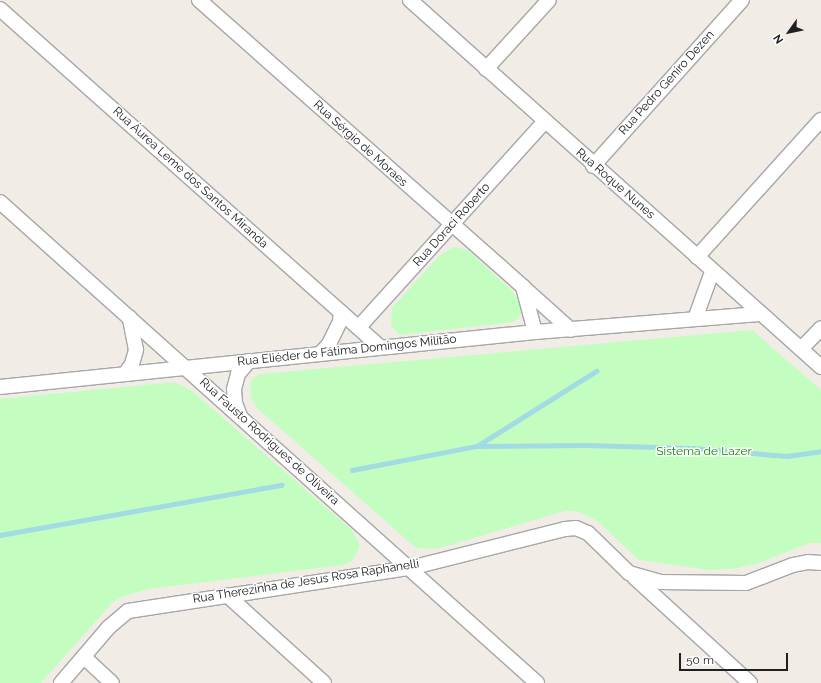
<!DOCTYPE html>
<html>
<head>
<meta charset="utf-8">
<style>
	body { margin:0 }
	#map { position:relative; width:821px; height:683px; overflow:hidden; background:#f1ece6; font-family:Raleway,sans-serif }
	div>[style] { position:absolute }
	.park>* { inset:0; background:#c3fec0 }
	.stream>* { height:4.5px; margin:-2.25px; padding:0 2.25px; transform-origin:2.25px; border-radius:2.25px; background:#a3dbe2 }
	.roads { filter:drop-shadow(1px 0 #a7a7a7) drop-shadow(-1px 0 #a7a7a7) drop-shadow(0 1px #a7a7a7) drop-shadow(0 -1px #a7a7a7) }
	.minor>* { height:14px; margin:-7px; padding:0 7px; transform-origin:7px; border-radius:7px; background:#fff }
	span { translate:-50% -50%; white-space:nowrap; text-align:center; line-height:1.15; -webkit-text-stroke:3px #fff; paint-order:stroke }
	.street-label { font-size:12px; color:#202020 }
	.park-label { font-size:12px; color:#088903 }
	.north { position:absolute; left:769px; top:12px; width:40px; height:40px; -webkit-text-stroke:3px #fff; paint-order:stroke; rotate:237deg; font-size:11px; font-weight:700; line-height:16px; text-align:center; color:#202020 }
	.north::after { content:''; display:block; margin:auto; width:14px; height:18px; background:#202020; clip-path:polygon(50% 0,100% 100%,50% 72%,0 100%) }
	.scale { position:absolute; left:679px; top:653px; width:109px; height:18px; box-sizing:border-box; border:2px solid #202020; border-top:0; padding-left:5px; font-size:12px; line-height:14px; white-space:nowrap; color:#202020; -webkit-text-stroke:3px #fff; paint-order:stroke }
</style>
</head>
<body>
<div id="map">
	<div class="park">
		<i style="clip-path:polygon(454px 247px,468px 250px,513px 292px,521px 304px,522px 313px,518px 318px,513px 322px,400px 335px,391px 325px,392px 308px,440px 255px)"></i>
		<i style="clip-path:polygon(752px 330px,821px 390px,821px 543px,810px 543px,756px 564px,737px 568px,709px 570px,639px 560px,596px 520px,576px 511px,565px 511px,436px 549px,416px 548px,256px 407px,251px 397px,250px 385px,253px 378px,260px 374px)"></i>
		<i style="clip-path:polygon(174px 382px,191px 390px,352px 530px,360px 546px,357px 553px,352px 561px,343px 565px,148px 589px,122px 597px,113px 602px,41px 683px,0 683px,0 399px)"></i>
	</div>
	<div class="stream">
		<i style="left:477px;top:446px;width:141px;rotate:-32.2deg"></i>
		<i style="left:352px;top:470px;width:127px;rotate:-10.9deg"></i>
		<i style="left:477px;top:446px;width:109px;rotate:-0.5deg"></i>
		<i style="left:586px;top:445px;width:107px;rotate:1.6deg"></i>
		<i style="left:693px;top:448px;width:94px;rotate:4.9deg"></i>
		<i style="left:787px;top:456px;width:34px;rotate:-8deg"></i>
		<i style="left:0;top:535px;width:286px;rotate:-10.1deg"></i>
	</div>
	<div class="roads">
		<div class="minor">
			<i style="left:199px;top:0;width:433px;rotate:41.5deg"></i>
			<i style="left:410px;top:0;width:551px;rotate:41.76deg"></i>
			<i style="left:0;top:9px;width:509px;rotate:41.65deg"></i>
			<i style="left:486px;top:69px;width:93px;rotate:-47.6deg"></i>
			<i style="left:593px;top:166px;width:223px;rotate:-48.1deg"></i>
			<i style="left:0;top:202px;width:721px;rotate:41.85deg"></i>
			<i style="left:697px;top:257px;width:185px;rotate:-47.9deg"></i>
			<i style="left:695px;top:319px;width:50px;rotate:-70.1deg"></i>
			<i style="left:359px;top:327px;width:276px;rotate:-47.9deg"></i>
			<i style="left:535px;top:332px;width:47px;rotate:-104.9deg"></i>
			<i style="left:523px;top:287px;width:64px;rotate:41.9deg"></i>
			<i style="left:801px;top:349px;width:29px;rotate:-46deg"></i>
			<i style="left:321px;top:353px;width:12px;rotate:-48deg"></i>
			<i style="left:329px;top:344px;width:25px;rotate:-64deg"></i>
			<i style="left:340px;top:321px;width:9px;rotate:-84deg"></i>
			<i style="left:125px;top:374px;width:12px;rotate:-55deg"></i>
			<i style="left:132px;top:364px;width:15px;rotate:-74deg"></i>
			<i style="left:136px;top:350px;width:33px;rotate:-101deg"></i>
			<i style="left:0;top:387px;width:538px;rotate:-5.87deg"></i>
			<i style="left:535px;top:332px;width:225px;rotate:-4.6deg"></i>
			<i style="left:240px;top:416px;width:14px;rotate:-111deg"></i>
			<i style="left:235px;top:403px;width:14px;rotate:-94deg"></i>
			<i style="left:234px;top:389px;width:16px;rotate:-75deg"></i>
			<i style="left:238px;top:374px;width:17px;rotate:-50deg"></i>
			<i style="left:634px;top:577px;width:157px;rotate:42.4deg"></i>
			<i style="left:227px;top:595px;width:131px;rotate:42.2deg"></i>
			<i style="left:84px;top:657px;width:38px;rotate:43deg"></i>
			<i style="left:61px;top:683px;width:74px;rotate:-49.4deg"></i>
			<i style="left:109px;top:627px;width:25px;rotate:-40deg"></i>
			<i style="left:128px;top:611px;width:285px;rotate:-8.7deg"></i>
			<i style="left:410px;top:568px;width:160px;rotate:-14.1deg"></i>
			<i style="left:565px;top:529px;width:11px;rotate:-5deg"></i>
			<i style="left:576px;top:528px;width:13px;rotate:23deg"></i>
			<i style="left:588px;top:533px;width:57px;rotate:44.3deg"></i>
			<i style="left:629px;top:573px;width:32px;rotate:16deg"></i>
			<i style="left:660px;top:582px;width:86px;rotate:0.7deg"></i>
			<i style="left:746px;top:583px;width:50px;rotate:-21deg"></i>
			<i style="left:793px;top:565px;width:15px;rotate:-11deg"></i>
			<i style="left:808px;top:562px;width:13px;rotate:4deg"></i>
		</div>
	</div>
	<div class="street-label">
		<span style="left:667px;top:83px;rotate:-48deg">Rua Pedro Geniro Dezen</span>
		<span style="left:360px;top:144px;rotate:42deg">Rua Sérgio de Moraes</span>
		<span style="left:190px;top:178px;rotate:42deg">Rua Áurea Leme dos Santos Miranda</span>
		<span style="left:615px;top:184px;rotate:41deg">Rua Roque Nunes</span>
		<span style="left:452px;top:225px;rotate:-48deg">Rua Doraci Roberto</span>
		<span style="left:347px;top:351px;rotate:-6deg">Rua Eliéder de Fátima Domingos Militão</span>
		<span style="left:269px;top:442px;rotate:42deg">Rua Fausto Rodrigues de Oliveira</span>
		<span style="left:306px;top:582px;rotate:-9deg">Rua Therezinha de Jesus Rosa Raphanelli</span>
	</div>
	<div class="park-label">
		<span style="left:704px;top:452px">Sistema de Lazer</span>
	</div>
	<div class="north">N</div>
	<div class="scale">50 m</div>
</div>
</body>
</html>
